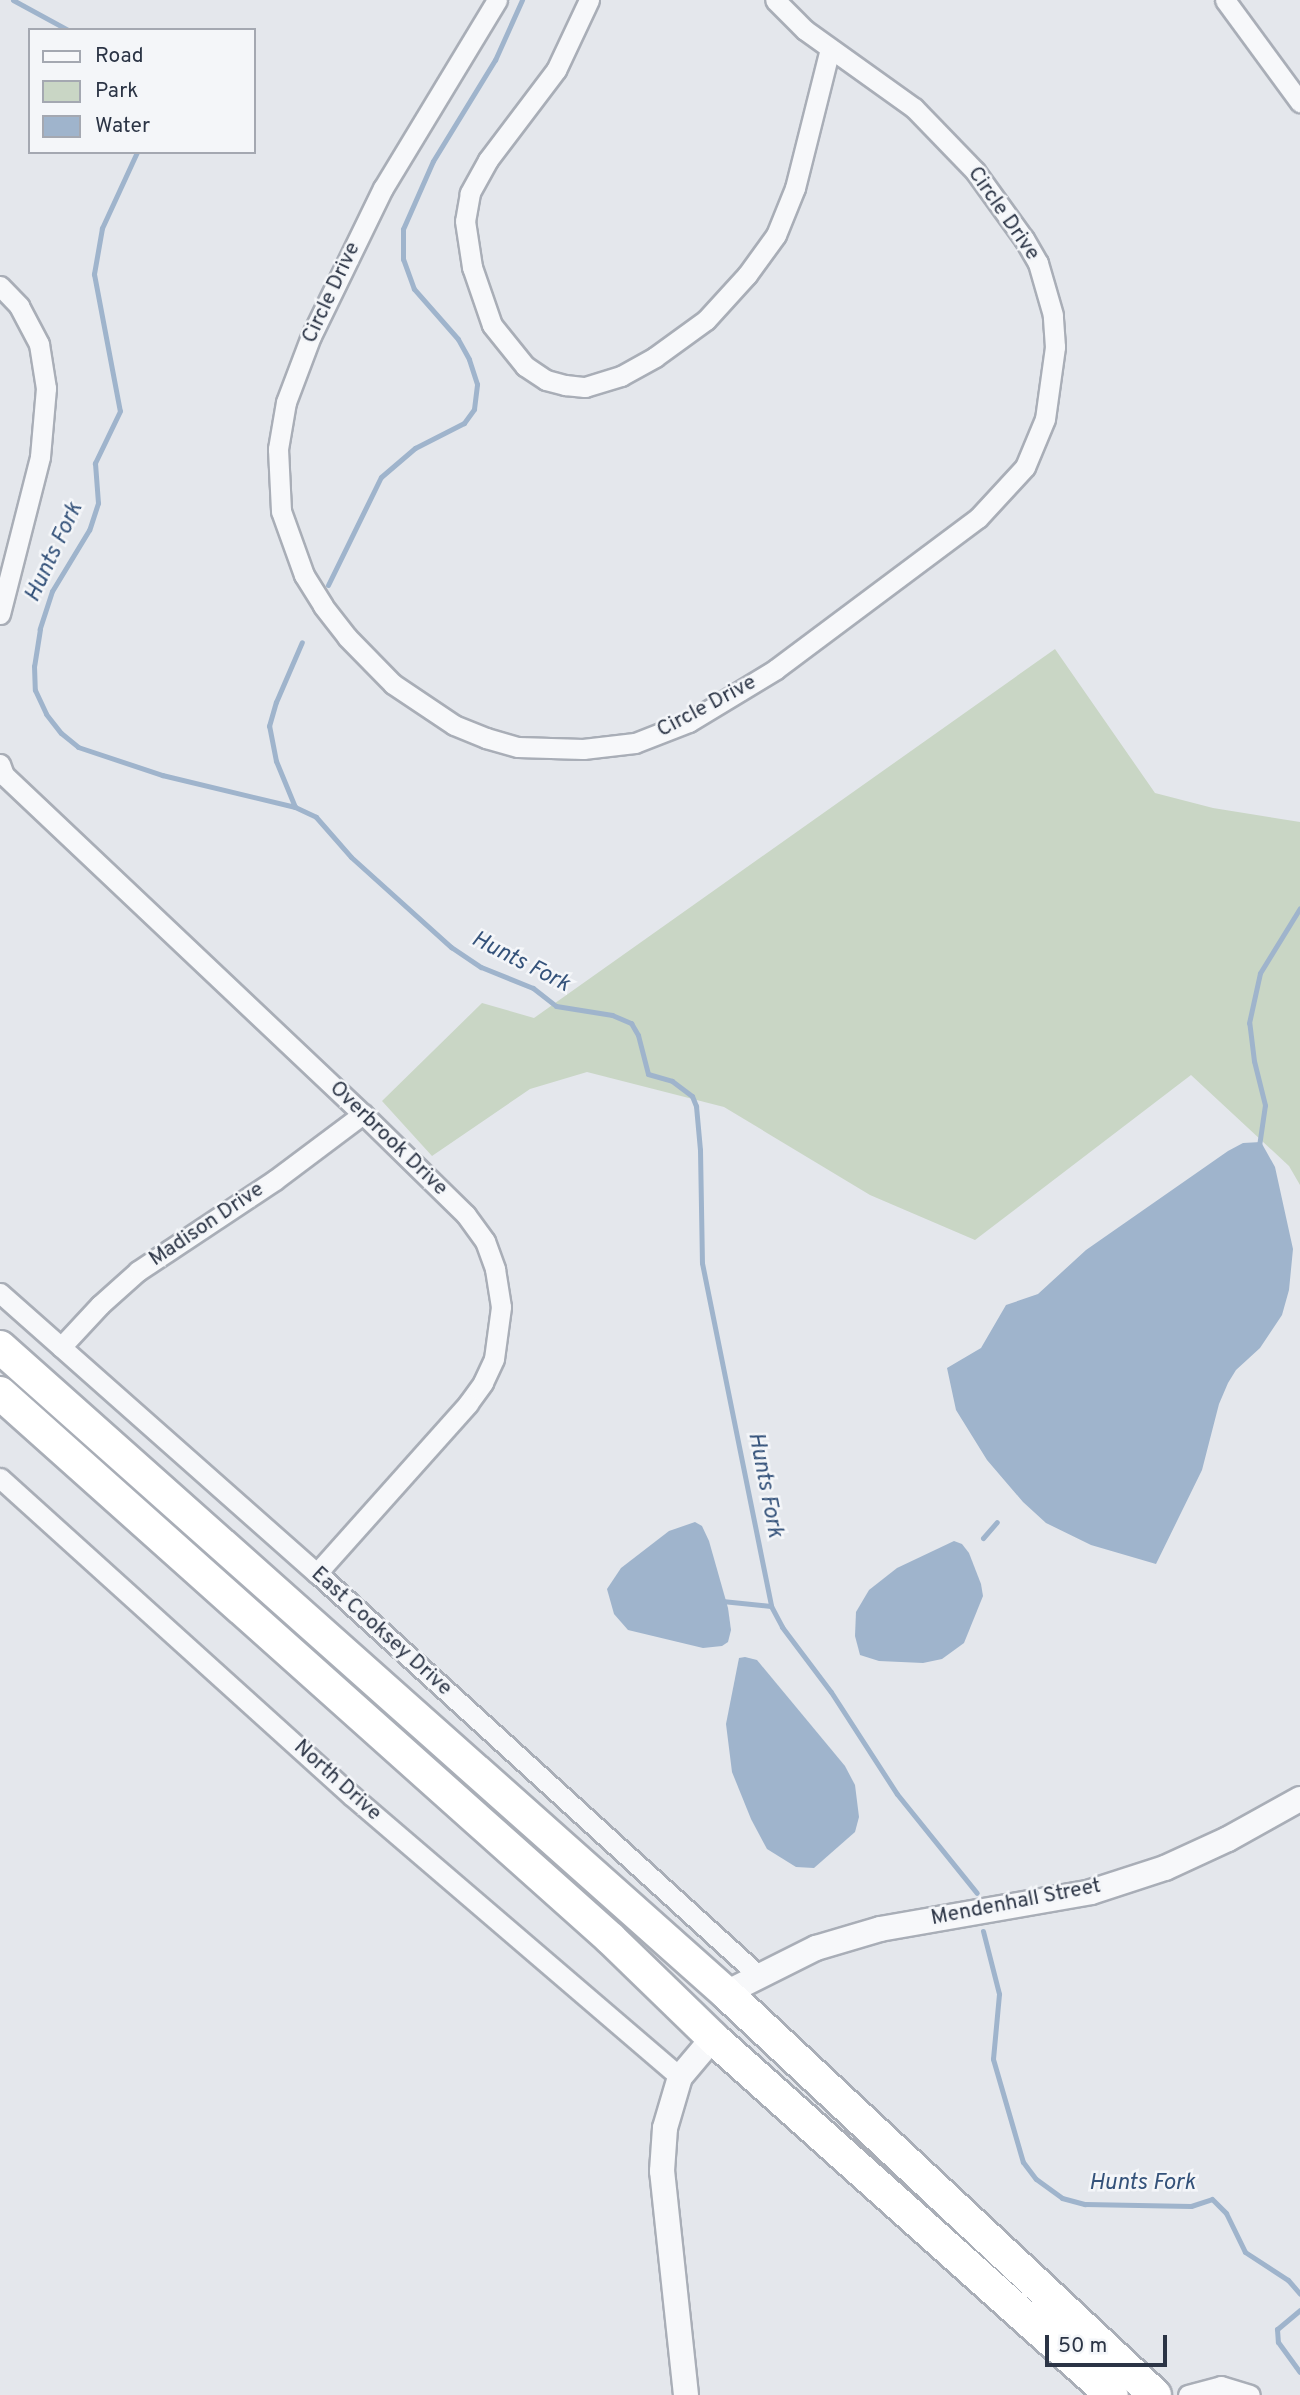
<!DOCTYPE html>
<html>
<head>
<meta charset="utf-8">
<style>
	body { margin:0 }
	#map { position:relative; width:1300px; height:2395px; overflow:hidden; background:#e4e7ec; font-family:Overpass,sans-serif }
	div>[style] { position:absolute }
	.green>* { inset:0; background:#c9d6c5 }
	.water>* { inset:0; background:#9fb4cc }
	.stream>* { height:5px; margin:-2.5px; padding:0 2.5px; transform-origin:2.5px; border-radius:2.5px; background:#9fb4cc }
	.roads { filter:drop-shadow(2px 0 #a9aeb7) drop-shadow(-2px 0 #a9aeb7) drop-shadow(0 2px #a9aeb7) drop-shadow(0 -2px #a9aeb7) }
	.minor>* { height:19px; margin:-9.5px; padding:0 9.5px; transform-origin:9.5px; border-radius:9.5px; background:#f7f8fa }
	.tertiary>* { height:24px; margin:-12px; padding:0 12px; transform-origin:12px; border-radius:12px; background:#f7f8fa }
	.trunk>* { height:32px; margin:-16px; padding:0 16px; transform-origin:16px; border-radius:16px; background:#fff }
	span { translate:-50% -50%; white-space:nowrap; text-align:center; line-height:1.15; -webkit-text-stroke:5px #f4f6f9; paint-order:stroke }
	.street-label { font-size:21px; color:#2b3445 }
	.water-label { font-size:23px; color:#34527a; font-style:italic }
	.legend { position:absolute; left:28px; top:28px; width:228px; height:126px; box-sizing:border-box; background:#f4f6f9; border:2px solid #a4a8b1; margin:0; padding:9px 12px; list-style:none; font-size:21px; color:#2b3445 }
	.legend li { display:flex; align-items:center; gap:14px; height:35px }
	.legend b { width:35px; border:2px solid #a4a8b1 }
	.scale { position:absolute; left:1045px; top:2335px; width:122px; height:32px; box-sizing:border-box; border:4px solid #2b3445; border-top:0; padding-left:9px; font-size:21px; line-height:24px; white-space:nowrap; color:#2b3445; -webkit-text-stroke:5px #f4f6f9; paint-order:stroke }
</style>
</head>
<body>
<div id="map">
	<div class="green">
		<i style="clip-path:polygon(1055px 649px,1155px 793px,1213px 808px,1300px 822px,1300px 1185px,1289px 1166px,1191px 1075px,975px 1240px,870px 1195px,724px 1107px,587px 1072px,530px 1089px,432px 1156px,382px 1101px,482px 1003px,534px 1018px)"></i>
	</div>
	<div class="water">
		<i style="clip-path:polygon(1261px 1142px,1275px 1167px,1293px 1249px,1289px 1290px,1282px 1315px,1260px 1348px,1236px 1370px,1228px 1383px,1219px 1404px,1202px 1470px,1156px 1564px,1091px 1545px,1046px 1523px,1023px 1502px,987px 1460px,956px 1410px,947px 1368px,981px 1348px,1006px 1305px,1038px 1294px,1086px 1250px,1228px 1151px,1243px 1143px)"></i>
		<i style="clip-path:polygon(695px 1522px,702px 1526px,709px 1541px,728px 1608px,731px 1630px,728px 1642px,722px 1646px,703px 1648px,628px 1630px,614px 1614px,607px 1589px,621px 1568px,669px 1531px)"></i>
		<i style="clip-path:polygon(954px 1541px,962px 1544px,969px 1553px,981px 1584px,983px 1596px,964px 1643px,942px 1659px,923px 1663px,879px 1661px,860px 1655px,855px 1636px,856px 1612px,869px 1590px,897px 1568px)"></i>
		<i style="clip-path:polygon(745px 1657px,757px 1660px,845px 1766px,855px 1785px,859px 1817px,855px 1832px,814px 1868px,796px 1867px,767px 1849px,751px 1819px,732px 1772px,726px 1724px,739px 1658px)"></i>
	</div>
	<div class="stream">
		<i style="left:13px;top:0;width:63px;rotate:28.6deg"></i>
		<i style="left:137px;top:152px;width:84px;rotate:114.7deg"></i>
		<i style="left:102px;top:228px;width:47px;rotate:99.9deg"></i>
		<i style="left:94px;top:274px;width:139px;rotate:79.3deg"></i>
		<i style="left:120px;top:411px;width:58px;rotate:115.7deg"></i>
		<i style="left:95px;top:463px;width:40px;rotate:85.7deg"></i>
		<i style="left:98px;top:503px;width:28px;rotate:108deg"></i>
		<i style="left:89px;top:530px;width:71px;rotate:121.2deg"></i>
		<i style="left:52px;top:591px;width:40px;rotate:108deg"></i>
		<i style="left:40px;top:629px;width:37px;rotate:99deg"></i>
		<i style="left:34px;top:666px;width:24px;rotate:88deg"></i>
		<i style="left:35px;top:690px;width:26px;rotate:65deg"></i>
		<i style="left:46px;top:714px;width:24px;rotate:52deg"></i>
		<i style="left:61px;top:733px;width:22px;rotate:39deg"></i>
		<i style="left:78px;top:747px;width:89px;rotate:18.4deg"></i>
		<i style="left:162px;top:775px;width:137px;rotate:13.5deg"></i>
		<i style="left:295px;top:807px;width:23px;rotate:25deg"></i>
		<i style="left:316px;top:817px;width:53px;rotate:48.8deg"></i>
		<i style="left:351px;top:857px;width:135px;rotate:42deg"></i>
		<i style="left:451px;top:947px;width:36px;rotate:34deg"></i>
		<i style="left:481px;top:967px;width:56px;rotate:22deg"></i>
		<i style="left:533px;top:988px;width:29px;rotate:38deg"></i>
		<i style="left:556px;top:1006px;width:57px;rotate:9.1deg"></i>
		<i style="left:612px;top:1015px;width:21px;rotate:23deg"></i>
		<i style="left:631px;top:1023px;width:14px;rotate:60deg"></i>
		<i style="left:638px;top:1035px;width:40px;rotate:75.6deg"></i>
		<i style="left:648px;top:1074px;width:25px;rotate:16deg"></i>
		<i style="left:672px;top:1081px;width:25px;rotate:37deg"></i>
		<i style="left:692px;top:1096px;width:11px;rotate:68deg"></i>
		<i style="left:696px;top:1106px;width:44px;rotate:84.8deg"></i>
		<i style="left:700px;top:1150px;width:113px;rotate:89deg"></i>
		<i style="left:702px;top:1263px;width:350px;rotate:78.6deg"></i>
		<i style="left:771px;top:1606px;width:24px;rotate:62deg"></i>
		<i style="left:782px;top:1627px;width:81px;rotate:53deg"></i>
		<i style="left:831px;top:1692px;width:121px;rotate:57.1deg"></i>
		<i style="left:897px;top:1794px;width:127px;rotate:51.1deg"></i>
		<i style="left:328px;top:585px;width:120px;rotate:-63.9deg"></i>
		<i style="left:381px;top:477px;width:45px;rotate:-40.5deg"></i>
		<i style="left:415px;top:448px;width:55px;rotate:-27deg"></i>
		<i style="left:464px;top:423px;width:17px;rotate:-54deg"></i>
		<i style="left:474px;top:409px;width:25px;rotate:-83deg"></i>
		<i style="left:477px;top:384px;width:26px;rotate:-108deg"></i>
		<i style="left:469px;top:359px;width:23px;rotate:-119deg"></i>
		<i style="left:458px;top:339px;width:67px;rotate:-131.3deg"></i>
		<i style="left:414px;top:289px;width:32px;rotate:-110deg"></i>
		<i style="left:403px;top:259px;width:30px;rotate:-90deg"></i>
		<i style="left:403px;top:229px;width:74px;rotate:-66.2deg"></i>
		<i style="left:433px;top:161px;width:119px;rotate:-58.5deg"></i>
		<i style="left:495px;top:60px;width:66px;rotate:-65.8deg"></i>
		<i style="left:295px;top:807px;width:50px;rotate:-112.4deg"></i>
		<i style="left:276px;top:761px;width:36px;rotate:-101deg"></i>
		<i style="left:269px;top:726px;width:25px;rotate:-74deg"></i>
		<i style="left:276px;top:702px;width:65px;rotate:-66.6deg"></i>
		<i style="left:1259px;top:1146px;width:41px;rotate:-81.7deg"></i>
		<i style="left:1265px;top:1105px;width:45px;rotate:-104deg"></i>
		<i style="left:1254px;top:1061px;width:38px;rotate:-97deg"></i>
		<i style="left:1249px;top:1023px;width:51px;rotate:-77.6deg"></i>
		<i style="left:1260px;top:973px;width:76px;rotate:-58.4deg"></i>
		<i style="left:983px;top:1538px;width:21px;rotate:-49deg"></i>
		<i style="left:722px;top:1601px;width:49px;rotate:5.8deg"></i>
		<i style="left:983px;top:1931px;width:65px;rotate:75.7deg"></i>
		<i style="left:999px;top:1994px;width:65px;rotate:95.3deg"></i>
		<i style="left:993px;top:2059px;width:107px;rotate:73.8deg"></i>
		<i style="left:1023px;top:2162px;width:21px;rotate:53deg"></i>
		<i style="left:1036px;top:2179px;width:32px;rotate:36deg"></i>
		<i style="left:1062px;top:2198px;width:24px;rotate:15deg"></i>
		<i style="left:1085px;top:2204px;width:106px;rotate:1.1deg"></i>
		<i style="left:1191px;top:2206px;width:22px;rotate:-18deg"></i>
		<i style="left:1212px;top:2199px;width:20px;rotate:45deg"></i>
		<i style="left:1226px;top:2213px;width:43px;rotate:64deg"></i>
		<i style="left:1245px;top:2252px;width:51px;rotate:33.1deg"></i>
		<i style="left:1288px;top:2280px;width:18px;rotate:49deg"></i>
		<i style="left:1300px;top:2310px;width:30px;rotate:140deg"></i>
		<i style="left:1277px;top:2329px;width:13px;rotate:86deg"></i>
		<i style="left:1278px;top:2342px;width:37px;rotate:54deg"></i>
	</div>
	<div class="roads">
		<div class="minor">
			<i style="left:497px;top:0;width:220px;rotate:121.2deg"></i>
			<i style="left:383px;top:188px;width:165px;rotate:115.9deg"></i>
			<i style="left:311px;top:336px;width:71px;rotate:110.7deg"></i>
			<i style="left:286px;top:402px;width:48px;rotate:99.7deg"></i>
			<i style="left:278px;top:449px;width:62px;rotate:87.2deg"></i>
			<i style="left:281px;top:511px;width:68px;rotate:70.2deg"></i>
			<i style="left:304px;top:575px;width:36px;rotate:58deg"></i>
			<i style="left:323px;top:606px;width:39px;rotate:52deg"></i>
			<i style="left:347px;top:637px;width:66px;rotate:45.6deg"></i>
			<i style="left:393px;top:684px;width:73px;rotate:33.9deg"></i>
			<i style="left:454px;top:725px;width:35px;rotate:22deg"></i>
			<i style="left:486px;top:738px;width:33px;rotate:16deg"></i>
			<i style="left:518px;top:747px;width:65px;rotate:1.8deg"></i>
			<i style="left:583px;top:749px;width:52px;rotate:-6.6deg"></i>
			<i style="left:635px;top:743px;width:58px;rotate:-21.3deg"></i>
			<i style="left:689px;top:722px;width:102px;rotate:-31.3deg"></i>
			<i style="left:776px;top:669px;width:252px;rotate:-36.8deg"></i>
			<i style="left:978px;top:518px;width:69px;rotate:-47.3deg"></i>
			<i style="left:1025px;top:467px;width:52px;rotate:-67.4deg"></i>
			<i style="left:1045px;top:419px;width:73px;rotate:-82.1deg"></i>
			<i style="left:1055px;top:347px;width:32px;rotate:-94deg"></i>
			<i style="left:1053px;top:315px;width:54px;rotate:-106.1deg"></i>
			<i style="left:1038px;top:263px;width:28px;rotate:-120deg"></i>
			<i style="left:1024px;top:239px;width:84px;rotate:-125.8deg"></i>
			<i style="left:975px;top:171px;width:88px;rotate:-134.1deg"></i>
			<i style="left:914px;top:108px;width:134px;rotate:-144.4deg"></i>
			<i style="left:805px;top:30px;width:42px;rotate:-135deg"></i>
			<i style="left:589px;top:0;width:77px;rotate:115.2deg"></i>
			<i style="left:556px;top:70px;width:113px;rotate:127.1deg"></i>
			<i style="left:488px;top:160px;width:38px;rotate:119deg"></i>
			<i style="left:470px;top:193px;width:28px;rotate:100deg"></i>
			<i style="left:465px;top:221px;width:47px;rotate:81.3deg"></i>
			<i style="left:472px;top:267px;width:61px;rotate:71deg"></i>
			<i style="left:492px;top:325px;width:53px;rotate:51.2deg"></i>
			<i style="left:525px;top:366px;width:25px;rotate:34deg"></i>
			<i style="left:546px;top:380px;width:20px;rotate:15deg"></i>
			<i style="left:565px;top:385px;width:20px;rotate:6deg"></i>
			<i style="left:585px;top:387px;width:38px;rotate:-17deg"></i>
			<i style="left:621px;top:376px;width:39px;rotate:-29deg"></i>
			<i style="left:655px;top:357px;width:63px;rotate:-36deg"></i>
			<i style="left:706px;top:320px;width:61px;rotate:-47.7deg"></i>
			<i style="left:747px;top:275px;width:49px;rotate:-54.1deg"></i>
			<i style="left:776px;top:235px;width:51px;rotate:-68deg"></i>
			<i style="left:795px;top:188px;width:143px;rotate:-75.9deg"></i>
			<i style="left:1225px;top:0;width:127px;rotate:53.7deg"></i>
			<i style="left:0;top:286px;width:28px;rotate:46deg"></i>
			<i style="left:19px;top:306px;width:43px;rotate:62.2deg"></i>
			<i style="left:39px;top:344px;width:45px;rotate:81deg"></i>
			<i style="left:46px;top:388px;width:69px;rotate:95deg"></i>
			<i style="left:40px;top:457px;width:162px;rotate:104.3deg"></i>
			<i style="left:0;top:764px;width:12px;rotate:70deg"></i>
			<i style="left:4px;top:775px;width:494px;rotate:43.4deg"></i>
			<i style="left:363px;top:1114px;width:144px;rotate:44.4deg"></i>
			<i style="left:466px;top:1215px;width:32px;rotate:54deg"></i>
			<i style="left:485px;top:1241px;width:30px;rotate:70deg"></i>
			<i style="left:495px;top:1269px;width:38px;rotate:81deg"></i>
			<i style="left:501px;top:1307px;width:52px;rotate:97.7deg"></i>
			<i style="left:494px;top:1359px;width:26px;rotate:115deg"></i>
			<i style="left:483px;top:1383px;width:26px;rotate:126deg"></i>
			<i style="left:468px;top:1404px;width:227px;rotate:131.8deg"></i>
			<i style="left:0;top:1293px;width:423px;rotate:41.5deg"></i>
			<i style="left:317px;top:1573px;width:597px;rotate:42.35deg"></i>
			<i style="left:61px;top:1347px;width:57px;rotate:-47.1deg"></i>
			<i style="left:100px;top:1305px;width:51px;rotate:-41.8deg"></i>
			<i style="left:138px;top:1271px;width:164px;rotate:-33.6deg"></i>
			<i style="left:275px;top:1180px;width:110px;rotate:-36.9deg"></i>
			<i style="left:0;top:1478px;width:474px;rotate:42.1deg"></i>
			<i style="left:352px;top:1796px;width:432px;rotate:40.6deg"></i>
			<i style="left:1188px;top:2395px;width:34px;rotate:-15deg"></i>
			<i style="left:1221px;top:2386px;width:30px;rotate:17deg"></i>
		</div>
		<div class="tertiary">
			<i style="left:726px;top:1993px;width:101px;rotate:-26.6deg"></i>
			<i style="left:816px;top:1948px;width:67px;rotate:-16.5deg"></i>
			<i style="left:880px;top:1929px;width:214px;rotate:-9.9deg"></i>
			<i style="left:1091px;top:1892px;width:78px;rotate:-18deg"></i>
			<i style="left:1165px;top:1868px;width:69px;rotate:-24.7deg"></i>
			<i style="left:1228px;top:1839px;width:82px;rotate:-29.1deg"></i>
			<i style="left:686px;top:2395px;width:225px;rotate:-96.1deg"></i>
			<i style="left:662px;top:2171px;width:43px;rotate:-86deg"></i>
			<i style="left:665px;top:2128px;width:53px;rotate:-73.6deg"></i>
			<i style="left:680px;top:2077px;width:51px;rotate:-49.8deg"></i>
		</div>
		<div class="trunk">
			<i style="left:0;top:1347px;width:972px;rotate:41.66deg"></i>
			<i style="left:726px;top:1993px;width:588px;rotate:43.14deg"></i>
			<i style="left:0;top:1393px;width:819px;rotate:41.78deg"></i>
			<i style="left:611px;top:1939px;width:142px;rotate:44.1deg"></i>
			<i style="left:713px;top:2038px;width:535px;rotate:41.82deg"></i>
		</div>
	</div>
	<div class="street-label">
		<span style="left:1003px;top:214px;rotate:55deg">Circle Drive</span>
		<span style="left:332px;top:293px;rotate:-65deg">Circle Drive</span>
		<span style="left:707px;top:707px;rotate:-28deg">Circle Drive</span>
		<span style="left:388px;top:1139px;rotate:44deg">Overbrook Drive</span>
		<span style="left:207px;top:1225px;rotate:-34deg">Madison Drive</span>
		<span style="left:381px;top:1632px;rotate:42deg">East Cooksey Drive</span>
		<span style="left:337px;top:1781px;rotate:42deg">North Drive</span>
		<span style="left:1016px;top:1903px;rotate:-11deg">Mendenhall Street</span>
	</div>
	<div class="water-label">
		<span style="left:55px;top:553px;rotate:-65deg">Hunts Fork</span>
		<span style="left:520px;top:963px;rotate:27deg">Hunts Fork</span>
		<span style="left:764px;top:1485px;rotate:79deg">Hunts Fork</span>
		<span style="left:1142px;top:2184px">Hunts Fork</span>
	</div>
	<ul class="legend">
	<li><b style="height:9px;background:#f7f8fa"></b>Road</li>
	<li><b style="height:19px;background:#c9d6c5"></b>Park</li>
	<li><b style="height:19px;background:#9fb4cc"></b>Water</li>
	</ul>
	<div class="scale">50 m</div>
</div>
</body>
</html>
